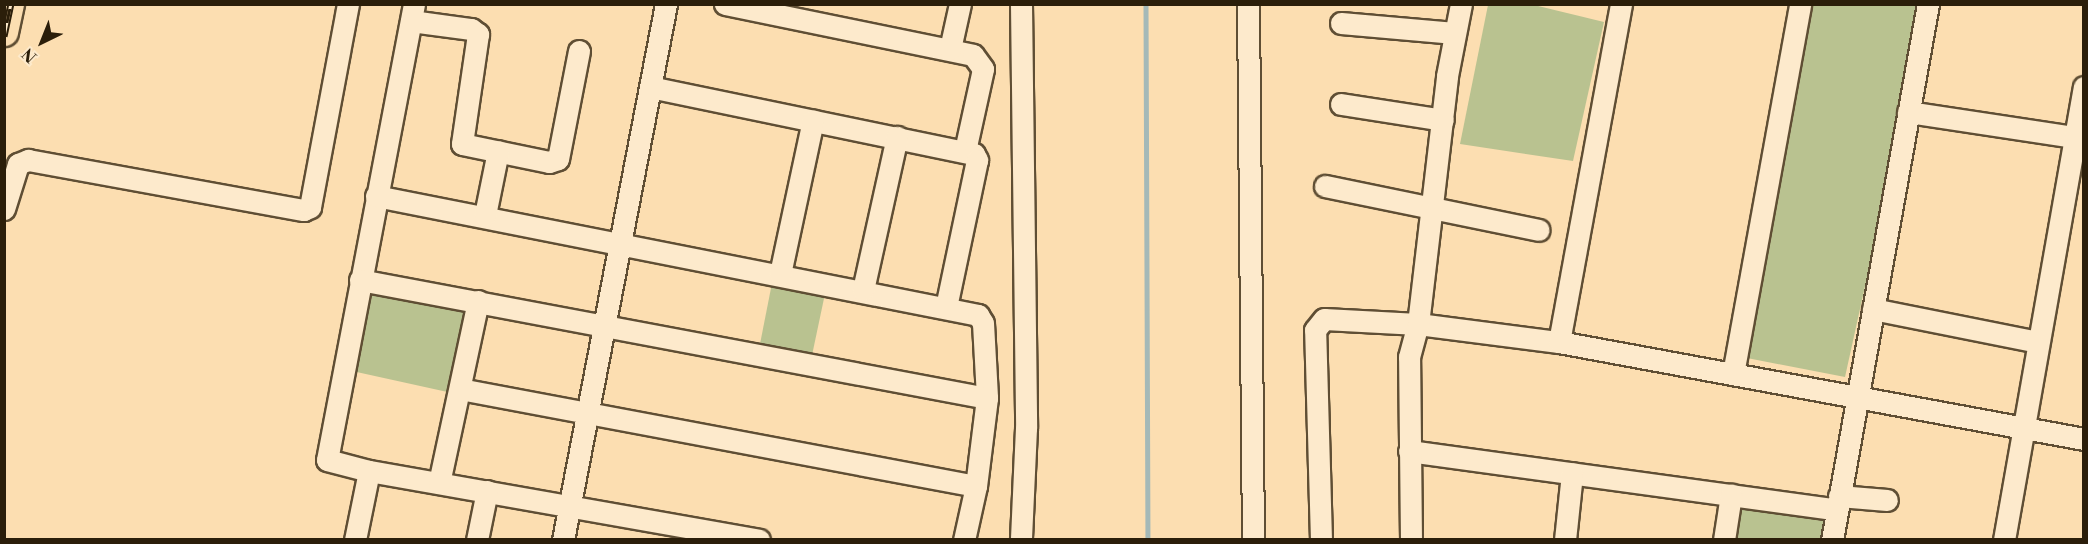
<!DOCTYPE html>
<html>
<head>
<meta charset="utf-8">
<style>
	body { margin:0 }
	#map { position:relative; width:2088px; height:544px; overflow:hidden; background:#fcdeb1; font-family:"Libre Bodoni",serif }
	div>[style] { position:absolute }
	.green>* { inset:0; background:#b9c290 }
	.stream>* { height:4.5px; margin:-2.25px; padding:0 2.25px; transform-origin:2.25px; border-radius:2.25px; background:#a4b9b8 }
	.roads { filter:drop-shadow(2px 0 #5f4e34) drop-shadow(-2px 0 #5f4e34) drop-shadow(0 2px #5f4e34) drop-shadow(0 -2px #5f4e34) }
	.minor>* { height:21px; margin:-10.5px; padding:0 10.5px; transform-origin:10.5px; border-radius:10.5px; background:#fdeacc }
	.major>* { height:27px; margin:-13.5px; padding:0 13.5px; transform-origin:13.5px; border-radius:13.5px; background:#fcdeb1 }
	.rail>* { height:7px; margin-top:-3.5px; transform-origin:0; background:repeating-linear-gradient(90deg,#fdeacc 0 14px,#2b1e0a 0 28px); box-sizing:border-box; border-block:2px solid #2b1e0a }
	span { translate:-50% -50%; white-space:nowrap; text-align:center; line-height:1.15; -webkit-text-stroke:5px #fdeacc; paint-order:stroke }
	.frame { position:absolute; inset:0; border:6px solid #2b1e0a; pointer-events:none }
	.north { position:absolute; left:12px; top:12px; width:60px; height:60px; -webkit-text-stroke:4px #fdeacc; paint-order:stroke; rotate:223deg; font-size:16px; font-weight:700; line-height:24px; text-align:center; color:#2b1e0a }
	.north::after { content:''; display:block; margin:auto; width:21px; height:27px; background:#2b1e0a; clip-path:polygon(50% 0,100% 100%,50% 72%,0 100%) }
</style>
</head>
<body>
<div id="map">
	<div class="green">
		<i style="clip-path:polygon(1488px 5px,1534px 5px,1604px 22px,1573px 161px,1460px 144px)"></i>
		<i style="clip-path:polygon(1813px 5px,1927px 5px,1845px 377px,1747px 358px)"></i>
		<i style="clip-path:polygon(773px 278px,826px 289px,811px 360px,759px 349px)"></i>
		<i style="clip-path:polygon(361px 282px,471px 306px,452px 393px,343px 369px)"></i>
		<i style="clip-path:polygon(1736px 504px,1826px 520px,1822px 539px,1730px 540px)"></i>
	</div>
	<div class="stream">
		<i style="left:1146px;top:4px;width:536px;rotate:89.79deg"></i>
	</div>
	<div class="roads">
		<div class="minor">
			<i style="left:414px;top:4px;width:464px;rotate:100.8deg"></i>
			<i style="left:327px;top:460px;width:43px;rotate:14.7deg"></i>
			<i style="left:369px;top:471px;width:396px;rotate:10deg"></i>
			<i style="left:725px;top:4px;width:253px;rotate:11.6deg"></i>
			<i style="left:973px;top:55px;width:17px;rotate:54deg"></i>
			<i style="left:983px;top:69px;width:84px;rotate:102.4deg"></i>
			<i style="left:1021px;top:4px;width:424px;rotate:89.3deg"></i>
			<i style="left:1026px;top:428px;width:112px;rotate:92.6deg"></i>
			<i style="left:1248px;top:4px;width:536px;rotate:89.47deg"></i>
			<i style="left:411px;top:21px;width:61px;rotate:7.6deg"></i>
			<i style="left:471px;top:29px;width:9px;rotate:36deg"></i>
			<i style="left:478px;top:34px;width:111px;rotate:98.3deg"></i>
			<i style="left:462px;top:144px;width:89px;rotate:11.7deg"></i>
			<i style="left:549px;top:162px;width:9px;rotate:-18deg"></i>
			<i style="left:558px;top:159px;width:110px;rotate:-79deg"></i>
			<i style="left:1341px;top:23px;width:114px;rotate:5deg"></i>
			<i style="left:950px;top:49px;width:46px;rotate:-77.5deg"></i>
			<i style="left:650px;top:87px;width:331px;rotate:11.7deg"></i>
			<i style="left:974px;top:154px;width:7px;rotate:63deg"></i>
			<i style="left:977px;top:160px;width:150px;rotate:101.9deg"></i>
			<i style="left:1341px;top:104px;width:103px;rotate:8.9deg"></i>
			<i style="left:1908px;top:112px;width:168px;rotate:8.6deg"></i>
			<i style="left:1325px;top:186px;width:218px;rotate:11.6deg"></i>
			<i style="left:376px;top:196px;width:614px;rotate:11.18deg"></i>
			<i style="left:978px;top:315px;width:9px;rotate:58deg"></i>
			<i style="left:983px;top:323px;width:75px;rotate:86.9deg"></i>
			<i style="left:987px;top:398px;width:89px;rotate:97.1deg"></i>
			<i style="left:976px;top:486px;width:55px;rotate:102.5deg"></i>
			<i style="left:4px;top:209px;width:47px;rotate:-72.7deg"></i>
			<i style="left:18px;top:164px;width:11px;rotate:-22deg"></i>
			<i style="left:28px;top:160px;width:280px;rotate:10.3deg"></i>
			<i style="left:304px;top:210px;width:7px;rotate:-27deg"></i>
			<i style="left:310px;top:207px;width:207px;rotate:-79.4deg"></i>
			<i style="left:485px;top:215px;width:65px;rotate:-78.5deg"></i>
			<i style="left:780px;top:274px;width:157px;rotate:-77.9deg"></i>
			<i style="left:360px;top:280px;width:638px;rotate:10.66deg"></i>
			<i style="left:863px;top:290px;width:157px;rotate:-77.5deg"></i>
			<i style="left:1873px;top:309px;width:168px;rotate:11.3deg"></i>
			<i style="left:1559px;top:342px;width:344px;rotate:-79.6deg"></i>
			<i style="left:1733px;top:374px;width:376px;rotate:-79.7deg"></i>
			<i style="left:460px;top:389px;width:525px;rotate:10.65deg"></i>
			<i style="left:1409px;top:451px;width:432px;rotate:7.8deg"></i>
			<i style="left:439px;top:483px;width:186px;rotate:-77.9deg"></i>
			<i style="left:1839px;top:496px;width:48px;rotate:4.8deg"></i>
			<i style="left:355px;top:540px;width:70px;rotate:-78.5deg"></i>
			<i style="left:477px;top:540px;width:50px;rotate:-78.5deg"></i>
			<i style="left:563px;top:540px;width:546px;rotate:-79.12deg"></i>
			<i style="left:1321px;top:540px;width:210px;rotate:-91.6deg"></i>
			<i style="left:1315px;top:330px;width:14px;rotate:-51deg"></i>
			<i style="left:1324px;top:319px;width:94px;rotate:3deg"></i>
			<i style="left:1418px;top:324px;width:142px;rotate:7.3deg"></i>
			<i style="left:1559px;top:342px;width:534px;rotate:10.47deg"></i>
			<i style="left:1411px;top:540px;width:183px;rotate:-90.6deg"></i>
			<i style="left:1409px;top:357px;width:34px;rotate:-75deg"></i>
			<i style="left:1418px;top:324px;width:250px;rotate:-83.3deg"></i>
			<i style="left:1447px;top:76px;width:73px;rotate:-79deg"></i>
			<i style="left:1565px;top:540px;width:67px;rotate:-84deg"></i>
			<i style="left:1724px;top:540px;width:46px;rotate:-81.2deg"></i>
			<i style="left:1832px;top:540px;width:545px;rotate:-79.85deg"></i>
			<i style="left:2004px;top:540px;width:460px;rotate:-80deg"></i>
		</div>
		<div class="major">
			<i style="left:4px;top:32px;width:29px;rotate:-78deg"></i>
		</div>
	</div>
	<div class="rail">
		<i style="left:4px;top:36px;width:33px;rotate:-78deg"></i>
	</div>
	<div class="frame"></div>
	<div class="north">N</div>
</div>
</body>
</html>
